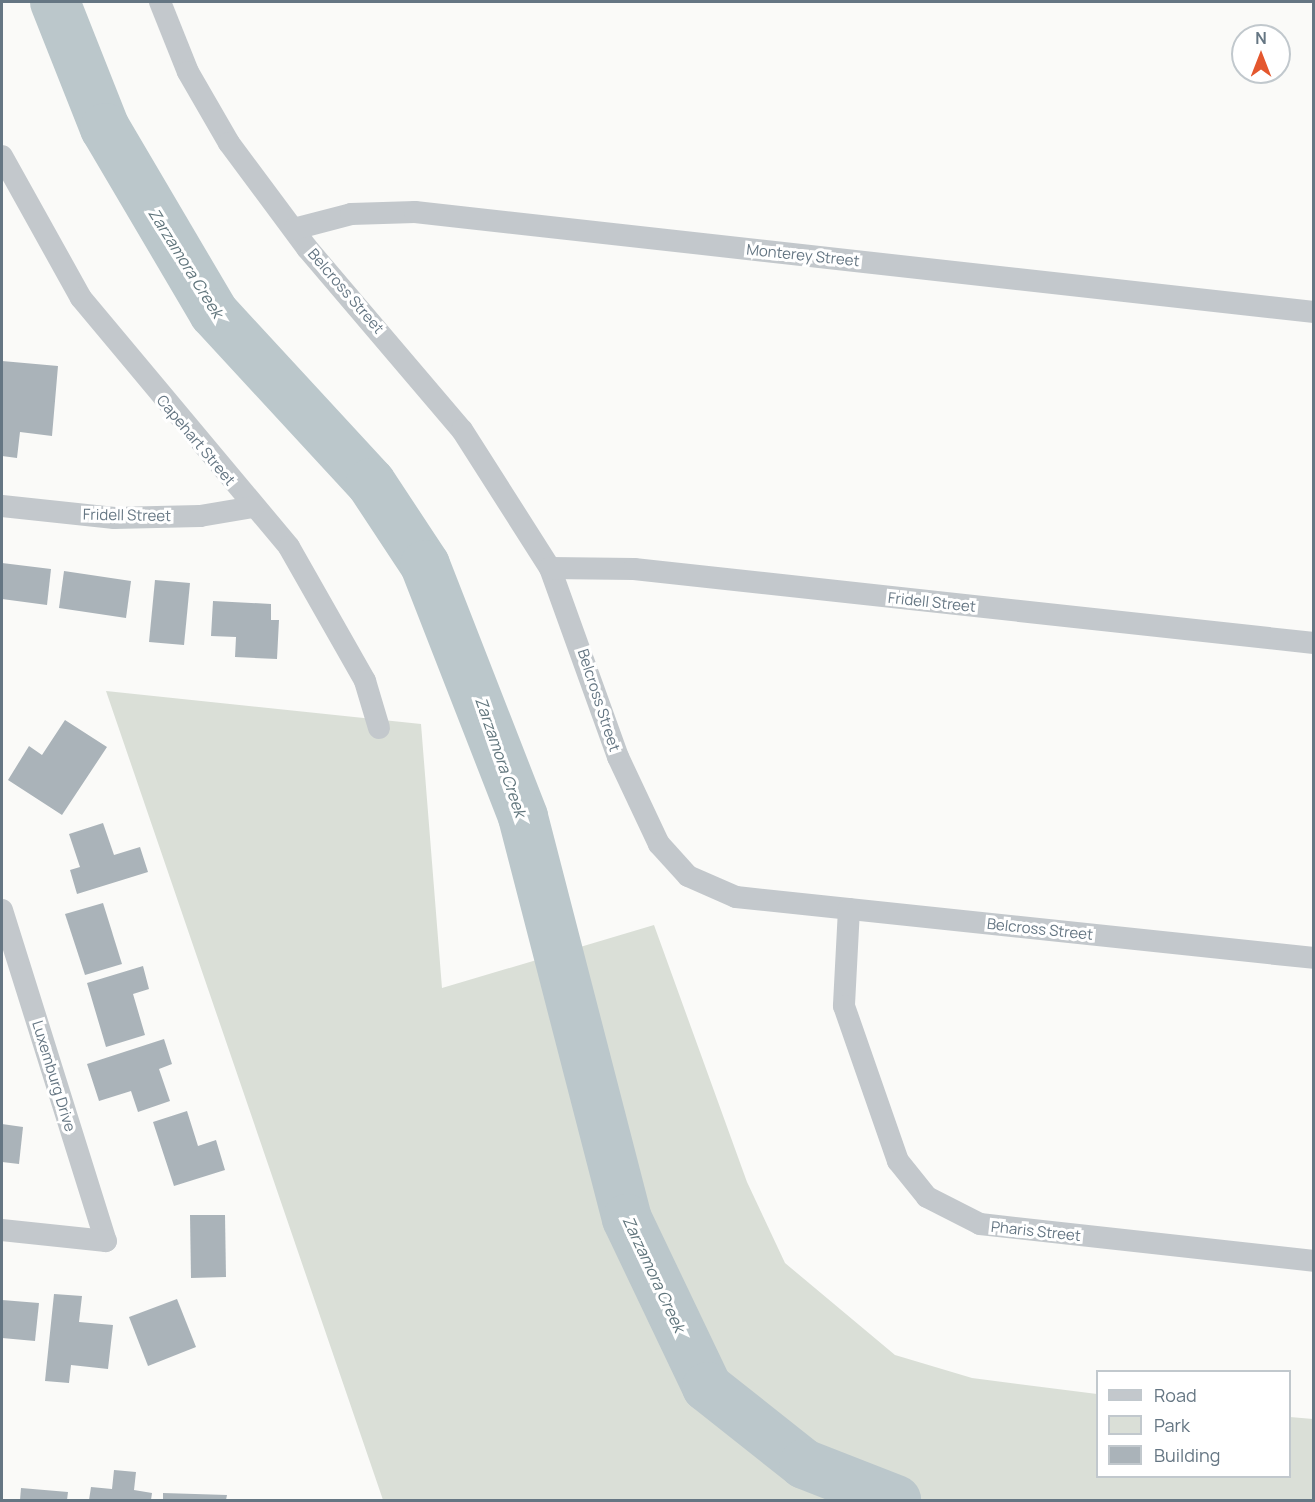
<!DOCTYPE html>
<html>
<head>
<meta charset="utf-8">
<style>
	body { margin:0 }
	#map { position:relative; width:1315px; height:1502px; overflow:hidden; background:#fafaf8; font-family:Manrope,sans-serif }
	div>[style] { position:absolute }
	.green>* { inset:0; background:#dadfd7 }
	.river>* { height:50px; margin:-25px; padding:0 25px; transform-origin:25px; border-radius:25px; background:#bbc7cb }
	.building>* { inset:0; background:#aab3b9 }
	.street>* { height:22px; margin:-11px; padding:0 11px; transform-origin:11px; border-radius:11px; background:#c3c8cc }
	span { translate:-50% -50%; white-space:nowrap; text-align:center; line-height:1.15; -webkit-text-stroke:6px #fff; paint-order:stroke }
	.street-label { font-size:15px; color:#657683 }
	.water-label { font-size:16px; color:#60757c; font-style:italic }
	.frame { position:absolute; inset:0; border:3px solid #657683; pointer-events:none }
	.legend { position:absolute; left:1096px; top:1370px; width:195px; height:108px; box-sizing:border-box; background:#fff; border:2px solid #c1c8cd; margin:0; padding:8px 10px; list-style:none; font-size:18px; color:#657683 }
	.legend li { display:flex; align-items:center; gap:12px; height:30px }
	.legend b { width:30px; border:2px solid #c1c8cd }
	.north { position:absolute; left:1231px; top:24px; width:60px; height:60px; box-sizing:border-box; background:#fff; border:2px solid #c1c8cd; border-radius:50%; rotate:0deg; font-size:16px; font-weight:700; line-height:24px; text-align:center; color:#657683 }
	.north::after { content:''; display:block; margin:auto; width:21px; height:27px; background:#e4572e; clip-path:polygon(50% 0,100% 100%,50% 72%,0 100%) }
</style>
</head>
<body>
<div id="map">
	<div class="green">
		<i style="clip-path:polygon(106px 691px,421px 724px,442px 988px,654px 925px,747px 1182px,785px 1263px,895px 1355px,972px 1378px,1097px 1394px,1098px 1476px,1290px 1476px,1290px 1417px,1313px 1419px,1313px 1500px,383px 1500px)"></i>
	</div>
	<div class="river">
		<i style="left:55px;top:2px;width:136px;rotate:68.4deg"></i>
		<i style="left:105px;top:128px;width:215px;rotate:59.5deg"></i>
		<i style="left:214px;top:313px;width:231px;rotate:47.3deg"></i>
		<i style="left:371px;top:483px;width:98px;rotate:56.6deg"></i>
		<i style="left:425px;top:565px;width:270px;rotate:68.7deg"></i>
		<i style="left:523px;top:817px;width:415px;rotate:75.5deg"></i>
		<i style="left:627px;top:1219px;width:186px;rotate:64.5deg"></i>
		<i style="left:707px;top:1387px;width:124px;rotate:38.4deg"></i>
		<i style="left:804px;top:1464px;width:99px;rotate:21.4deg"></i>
	</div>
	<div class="building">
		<i style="clip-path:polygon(2px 361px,58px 366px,52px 436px,20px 432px,17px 458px,2px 456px)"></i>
		<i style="clip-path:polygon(2px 563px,51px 569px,47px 605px,2px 599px)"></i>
		<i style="clip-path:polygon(64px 571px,131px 581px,126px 618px,59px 608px)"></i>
		<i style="clip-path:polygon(155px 580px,190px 583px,184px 645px,149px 642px)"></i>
		<i style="clip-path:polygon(213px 601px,271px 604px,271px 620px,279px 620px,277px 659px,235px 657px,236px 637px,211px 636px)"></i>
		<i style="clip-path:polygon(65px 720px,107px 747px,62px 815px,8px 780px,29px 746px,42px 755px)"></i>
		<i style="clip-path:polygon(103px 823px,114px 855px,140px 847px,148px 872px,77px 894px,70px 870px,80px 867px,69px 834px)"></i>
		<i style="clip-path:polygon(103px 903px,122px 964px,85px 975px,65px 914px)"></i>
		<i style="clip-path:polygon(143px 966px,149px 989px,133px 994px,145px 1035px,106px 1047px,87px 983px)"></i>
		<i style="clip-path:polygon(164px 1039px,172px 1064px,159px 1069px,170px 1101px,138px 1112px,131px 1091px,99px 1101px,87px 1064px)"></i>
		<i style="clip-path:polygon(187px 1111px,198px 1146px,216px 1140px,225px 1170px,174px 1186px,153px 1122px)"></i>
		<i style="clip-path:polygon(2px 1124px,23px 1127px,19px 1164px,2px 1162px)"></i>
		<i style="clip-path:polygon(190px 1215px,225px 1215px,226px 1277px,191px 1278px)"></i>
		<i style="clip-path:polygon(54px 1294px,82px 1296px,79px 1322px,113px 1325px,108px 1369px,71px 1365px,69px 1383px,45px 1381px)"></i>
		<i style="clip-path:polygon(177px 1299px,196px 1347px,148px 1366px,129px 1317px)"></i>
		<i style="clip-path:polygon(2px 1300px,39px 1303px,35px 1341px,2px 1338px)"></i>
		<i style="clip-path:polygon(114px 1470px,136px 1472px,134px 1490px,152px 1493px,151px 1500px,89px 1500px,91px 1487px,112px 1489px)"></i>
		<i style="clip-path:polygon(21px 1488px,68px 1492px,67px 1500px,20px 1500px)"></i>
		<i style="clip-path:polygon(163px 1493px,227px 1495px,226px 1500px,163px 1500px)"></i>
	</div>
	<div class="street">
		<i style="left:160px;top:2px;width:75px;rotate:68.2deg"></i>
		<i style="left:188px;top:72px;width:82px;rotate:60deg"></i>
		<i style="left:229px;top:143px;width:131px;rotate:53.4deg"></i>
		<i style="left:307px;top:248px;width:239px;rotate:49.6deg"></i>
		<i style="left:462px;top:430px;width:164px;rotate:57.5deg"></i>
		<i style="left:550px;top:568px;width:201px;rotate:70.2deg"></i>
		<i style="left:618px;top:757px;width:96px;rotate:64.8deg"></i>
		<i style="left:659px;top:844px;width:43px;rotate:47.8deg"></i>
		<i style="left:688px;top:876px;width:52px;rotate:23.6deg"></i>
		<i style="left:736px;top:897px;width:581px;rotate:6.02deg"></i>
		<i style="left:2px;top:156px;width:162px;rotate:60.9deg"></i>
		<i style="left:81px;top:298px;width:324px;rotate:50.1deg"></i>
		<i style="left:289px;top:547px;width:154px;rotate:60.4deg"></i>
		<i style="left:365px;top:681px;width:49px;rotate:73.4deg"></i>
		<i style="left:294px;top:229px;width:59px;rotate:-14.7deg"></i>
		<i style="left:351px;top:214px;width:64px;rotate:-1.8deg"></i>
		<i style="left:415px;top:212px;width:905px;rotate:6.35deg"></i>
		<i style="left:2px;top:506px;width:113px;rotate:6.1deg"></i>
		<i style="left:114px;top:518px;width:86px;rotate:-1.3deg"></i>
		<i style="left:200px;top:516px;width:54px;rotate:-9.6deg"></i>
		<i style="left:550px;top:568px;width:84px;rotate:0.7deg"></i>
		<i style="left:634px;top:569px;width:684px;rotate:6.21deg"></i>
		<i style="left:849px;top:909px;width:97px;rotate:93deg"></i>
		<i style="left:844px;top:1006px;width:164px;rotate:70.8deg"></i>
		<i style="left:898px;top:1161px;width:46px;rotate:51.1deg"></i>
		<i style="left:927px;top:1197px;width:59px;rotate:27deg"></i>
		<i style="left:980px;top:1224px;width:336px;rotate:6.3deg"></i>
		<i style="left:2px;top:910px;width:347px;rotate:72.6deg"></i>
		<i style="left:106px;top:1241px;width:105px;rotate:-174deg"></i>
	</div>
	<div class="street-label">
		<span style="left:803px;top:255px;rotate:6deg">Monterey Street</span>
		<span style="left:346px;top:291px;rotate:49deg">Belcross Street</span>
		<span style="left:196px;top:440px;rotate:50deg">Capehart Street</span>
		<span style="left:127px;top:515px;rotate:1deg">Fridell Street</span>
		<span style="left:932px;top:602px;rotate:6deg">Fridell Street</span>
		<span style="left:599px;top:700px;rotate:72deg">Belcross Street</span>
		<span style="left:1040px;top:929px;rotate:6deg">Belcross Street</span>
		<span style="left:54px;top:1076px;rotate:73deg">Luxemburg Drive</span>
		<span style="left:1036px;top:1231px;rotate:6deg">Pharis Street</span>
	</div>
	<div class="water-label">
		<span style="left:186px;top:263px;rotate:58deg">Zarzamora Creek</span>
		<span style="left:501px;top:757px;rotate:71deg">Zarzamora Creek</span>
		<span style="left:654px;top:1274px;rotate:65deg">Zarzamora Creek</span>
	</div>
	<div class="frame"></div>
	<ul class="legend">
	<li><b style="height:8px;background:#c3c8cc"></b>Road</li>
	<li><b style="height:16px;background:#dadfd7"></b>Park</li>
	<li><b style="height:16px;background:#aab3b9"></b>Building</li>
	</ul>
	<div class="north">N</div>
</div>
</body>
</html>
